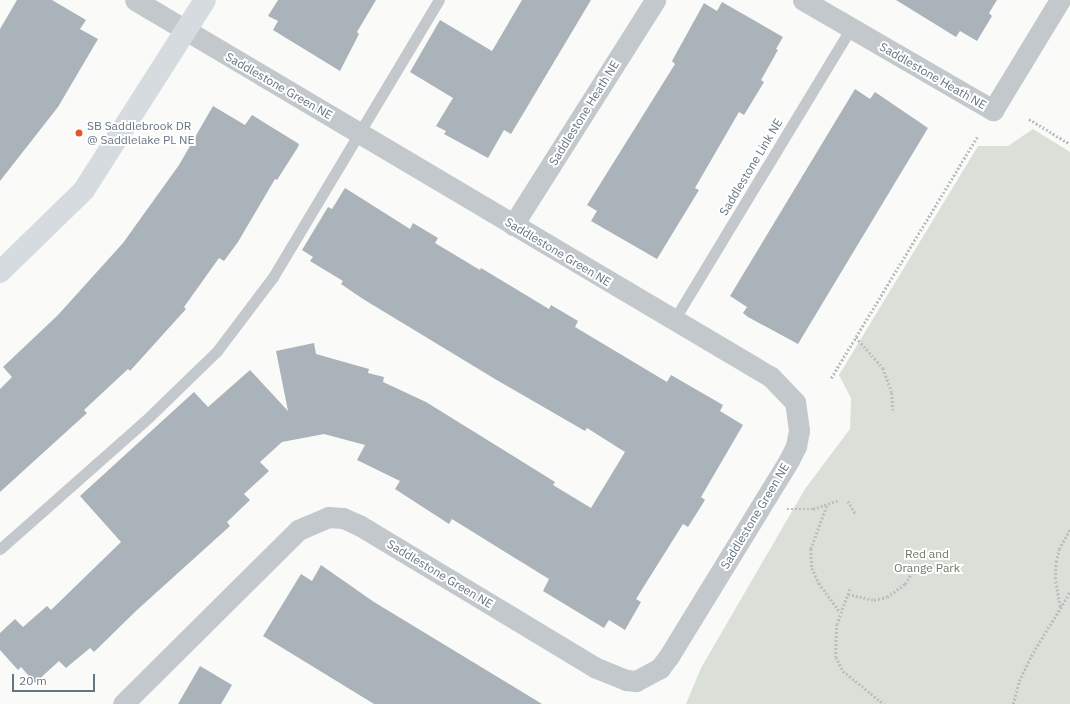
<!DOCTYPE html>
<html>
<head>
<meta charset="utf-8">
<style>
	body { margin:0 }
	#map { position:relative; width:1070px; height:704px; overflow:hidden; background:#fafaf8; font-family:"IBM Plex Sans",sans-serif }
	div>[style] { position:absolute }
	.green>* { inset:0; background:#dadfd7 }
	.building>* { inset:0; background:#aab3b9 }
	.path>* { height:2.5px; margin-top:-1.25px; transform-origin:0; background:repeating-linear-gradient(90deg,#bbbfc2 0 2px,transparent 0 4px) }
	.lane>* { height:11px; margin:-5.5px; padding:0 5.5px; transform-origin:5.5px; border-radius:5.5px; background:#c3c8cc }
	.street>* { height:21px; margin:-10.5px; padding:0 10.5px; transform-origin:10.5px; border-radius:10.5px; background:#c3c8cc }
	.secondary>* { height:22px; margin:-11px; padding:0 11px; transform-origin:11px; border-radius:11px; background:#d6dbdf }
	.dots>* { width:11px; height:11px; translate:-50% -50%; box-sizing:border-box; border:2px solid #fff; border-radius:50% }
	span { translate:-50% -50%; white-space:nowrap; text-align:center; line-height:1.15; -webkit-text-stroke:4px #fff; paint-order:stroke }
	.street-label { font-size:12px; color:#657683 }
	.poi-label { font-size:12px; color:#657683 }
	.left { translate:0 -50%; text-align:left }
	.park-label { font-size:12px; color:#687a64 }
	.scale { position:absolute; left:12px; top:674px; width:83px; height:18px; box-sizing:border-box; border:2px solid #657683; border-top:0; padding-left:5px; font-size:12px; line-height:14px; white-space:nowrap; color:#657683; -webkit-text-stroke:3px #fff; paint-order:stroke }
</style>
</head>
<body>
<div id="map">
	<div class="green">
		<i style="clip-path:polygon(1033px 129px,1070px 152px,1070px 704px,686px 704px,701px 668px,805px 489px,850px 429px,851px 398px,839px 375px,978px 146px,1008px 146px)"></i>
	</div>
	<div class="building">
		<i style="clip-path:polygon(17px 0,52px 0,86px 20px,80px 29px,98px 39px,58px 107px,0 181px,0 29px)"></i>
		<i style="clip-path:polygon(278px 0,376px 0,357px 32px,359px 34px,340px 71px,273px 30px,278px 21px,268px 16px)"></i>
		<i style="clip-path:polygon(522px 0,591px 0,511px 134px,504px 130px,488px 158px,444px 134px,446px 131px,436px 126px,453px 98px,410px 72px,440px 20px,492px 51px)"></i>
		<i style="clip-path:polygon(896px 0,997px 0,989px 13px,992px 16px,977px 41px,960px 31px,956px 37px)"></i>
		<i style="clip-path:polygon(722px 2px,783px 37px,776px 49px,778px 50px,761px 80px,764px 82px,744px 115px,739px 112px,695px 188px,699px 190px,657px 259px,591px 221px,597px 211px,587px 205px,675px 64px,672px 61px,704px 3px,717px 11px)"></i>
		<i style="clip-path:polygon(855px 89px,870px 99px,875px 92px,928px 128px,798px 344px,748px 317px,743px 313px,747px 307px,730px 296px)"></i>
		<i style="clip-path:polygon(213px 106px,245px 125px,252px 115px,299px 144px,298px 147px,277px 180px,275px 179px,238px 242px,224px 261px,219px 258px,184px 307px,186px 309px,130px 371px,128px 369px,84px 410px,87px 413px,0 492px,0 389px,12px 377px,3px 367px,58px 315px,123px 243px,179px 165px)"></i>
		<i style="clip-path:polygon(345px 188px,410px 229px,413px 223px,438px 238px,435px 243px,480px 270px,481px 268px,549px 309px,551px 305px,578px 321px,575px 327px,667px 382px,671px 375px,723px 405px,720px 411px,743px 425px,701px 497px,705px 500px,688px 527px,683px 524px,636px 599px,641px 602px,625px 630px,609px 620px,604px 628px,543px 591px,549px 579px,452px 519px,449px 524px,395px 489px,400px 481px,357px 460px,365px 445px,324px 434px,282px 442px,260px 462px,269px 471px,244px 494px,250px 500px,227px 522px,230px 526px,137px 610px,94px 652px,90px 648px,66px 668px,59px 661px,35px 683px,21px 667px,18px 670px,0 650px,0 633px,15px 619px,23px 627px,47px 606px,51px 610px,121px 542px,80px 496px,194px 392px,208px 407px,250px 370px,288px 411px,276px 351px,314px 343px,316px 354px,369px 369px,368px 373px,384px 377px,383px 382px,426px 402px,555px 482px,553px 485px,591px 508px,625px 452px,587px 428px,585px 431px,495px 379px,363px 299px,341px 284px,343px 281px,310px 261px,313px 257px,302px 250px,328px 207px,332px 209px)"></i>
		<i style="clip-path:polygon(321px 565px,374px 602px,542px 704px,374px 704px,263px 636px,301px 574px,312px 581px)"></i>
		<i style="clip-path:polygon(200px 666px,232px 685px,221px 704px,178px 704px)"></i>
	</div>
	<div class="path">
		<i style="left:1029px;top:119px;width:48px;rotate:31.4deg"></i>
		<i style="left:856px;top:337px;width:41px;rotate:48.9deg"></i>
		<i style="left:883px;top:368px;width:27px;rotate:70deg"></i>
		<i style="left:892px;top:393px;width:17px;rotate:87deg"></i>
		<i style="left:831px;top:378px;width:282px;rotate:-58.8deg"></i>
		<i style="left:848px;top:501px;width:16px;rotate:60deg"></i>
		<i style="left:827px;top:506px;width:46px;rotate:110.4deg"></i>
		<i style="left:811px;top:549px;width:19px;rotate:87deg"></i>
		<i style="left:812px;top:568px;width:17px;rotate:65deg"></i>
		<i style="left:819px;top:583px;width:36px;rotate:54deg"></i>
		<i style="left:787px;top:509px;width:26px"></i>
		<i style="left:813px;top:509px;width:28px;rotate:-19deg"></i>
		<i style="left:850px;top:589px;width:37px;rotate:110deg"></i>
		<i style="left:837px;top:624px;width:33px;rotate:92deg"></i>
		<i style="left:836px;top:657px;width:16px;rotate:63deg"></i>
		<i style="left:843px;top:671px;width:53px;rotate:38.8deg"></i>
		<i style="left:848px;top:594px;width:27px;rotate:13deg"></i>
		<i style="left:874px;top:600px;width:13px;rotate:-13deg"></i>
		<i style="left:887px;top:597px;width:22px;rotate:-36deg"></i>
		<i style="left:905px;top:584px;width:16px;rotate:-60deg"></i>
		<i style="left:1060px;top:607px;width:28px;rotate:-100deg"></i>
		<i style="left:1055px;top:579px;width:17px;rotate:-87deg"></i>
		<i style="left:1056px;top:562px;width:13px;rotate:-77deg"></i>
		<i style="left:1059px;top:549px;width:23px;rotate:-61deg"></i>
		<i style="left:1013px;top:704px;width:24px;rotate:-75deg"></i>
		<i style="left:1019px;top:681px;width:28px;rotate:-64deg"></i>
		<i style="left:1031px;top:656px;width:75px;rotate:-58.6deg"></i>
	</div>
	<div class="lane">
		<i style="left:674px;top:320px;width:341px;rotate:-58.8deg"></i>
		<i style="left:0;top:549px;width:199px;rotate:-41.5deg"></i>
		<i style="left:149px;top:417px;width:95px;rotate:-44.1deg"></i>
		<i style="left:217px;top:351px;width:93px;rotate:-52.9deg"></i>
		<i style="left:273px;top:277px;width:323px;rotate:-59.1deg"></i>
	</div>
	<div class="street">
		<i style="left:803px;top:0;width:220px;rotate:30.1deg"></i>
		<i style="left:993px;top:110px;width:129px;rotate:-58.7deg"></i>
		<i style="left:513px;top:225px;width:266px;rotate:-57.7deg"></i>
		<i style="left:123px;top:704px;width:247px;rotate:-44.8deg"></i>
		<i style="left:298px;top:530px;width:33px;rotate:-23deg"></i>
		<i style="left:328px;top:517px;width:15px;rotate:4deg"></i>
		<i style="left:343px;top:518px;width:17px;rotate:24deg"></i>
		<i style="left:359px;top:525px;width:275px;rotate:31.1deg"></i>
		<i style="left:594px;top:667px;width:35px;rotate:22deg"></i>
		<i style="left:626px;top:680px;width:10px;rotate:6deg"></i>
		<i style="left:636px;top:681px;width:27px;rotate:-28deg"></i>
		<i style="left:660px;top:668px;width:15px;rotate:-53deg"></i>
		<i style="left:669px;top:656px;width:230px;rotate:-58.5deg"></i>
		<i style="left:789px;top:460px;width:16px;rotate:-63deg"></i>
		<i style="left:796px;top:446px;width:16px;rotate:-79deg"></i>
		<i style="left:799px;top:430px;width:28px;rotate:-98deg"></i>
		<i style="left:795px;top:402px;width:35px;rotate:-134deg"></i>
		<i style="left:771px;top:377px;width:739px;rotate:-149.34deg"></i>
	</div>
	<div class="secondary">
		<i style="left:0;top:272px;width:117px;rotate:-44.3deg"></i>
		<i style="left:84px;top:190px;width:225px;rotate:-57.5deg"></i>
	</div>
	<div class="dots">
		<i style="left:79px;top:133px;background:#e4572e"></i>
	</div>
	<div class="street-label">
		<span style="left:933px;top:76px;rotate:30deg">Saddlestone Heath NE</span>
		<span style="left:279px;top:86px;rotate:30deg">Saddlestone Green NE</span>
		<span style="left:584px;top:113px;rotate:-58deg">Saddlestone Heath NE</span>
		<span style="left:751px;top:167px;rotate:-59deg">Saddlestone Link NE</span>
		<span style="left:558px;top:252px;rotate:31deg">Saddlestone Green NE</span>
		<span style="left:755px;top:516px;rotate:-59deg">Saddlestone Green NE</span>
		<span style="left:440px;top:574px;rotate:31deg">Saddlestone Green NE</span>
	</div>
	<div class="poi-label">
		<span class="left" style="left:87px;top:133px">SB Saddlebrook DR<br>@ Saddlelake PL NE</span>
	</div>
	<div class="park-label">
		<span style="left:927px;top:561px">Red and<br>Orange Park</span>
	</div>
	<div class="scale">20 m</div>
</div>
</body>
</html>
